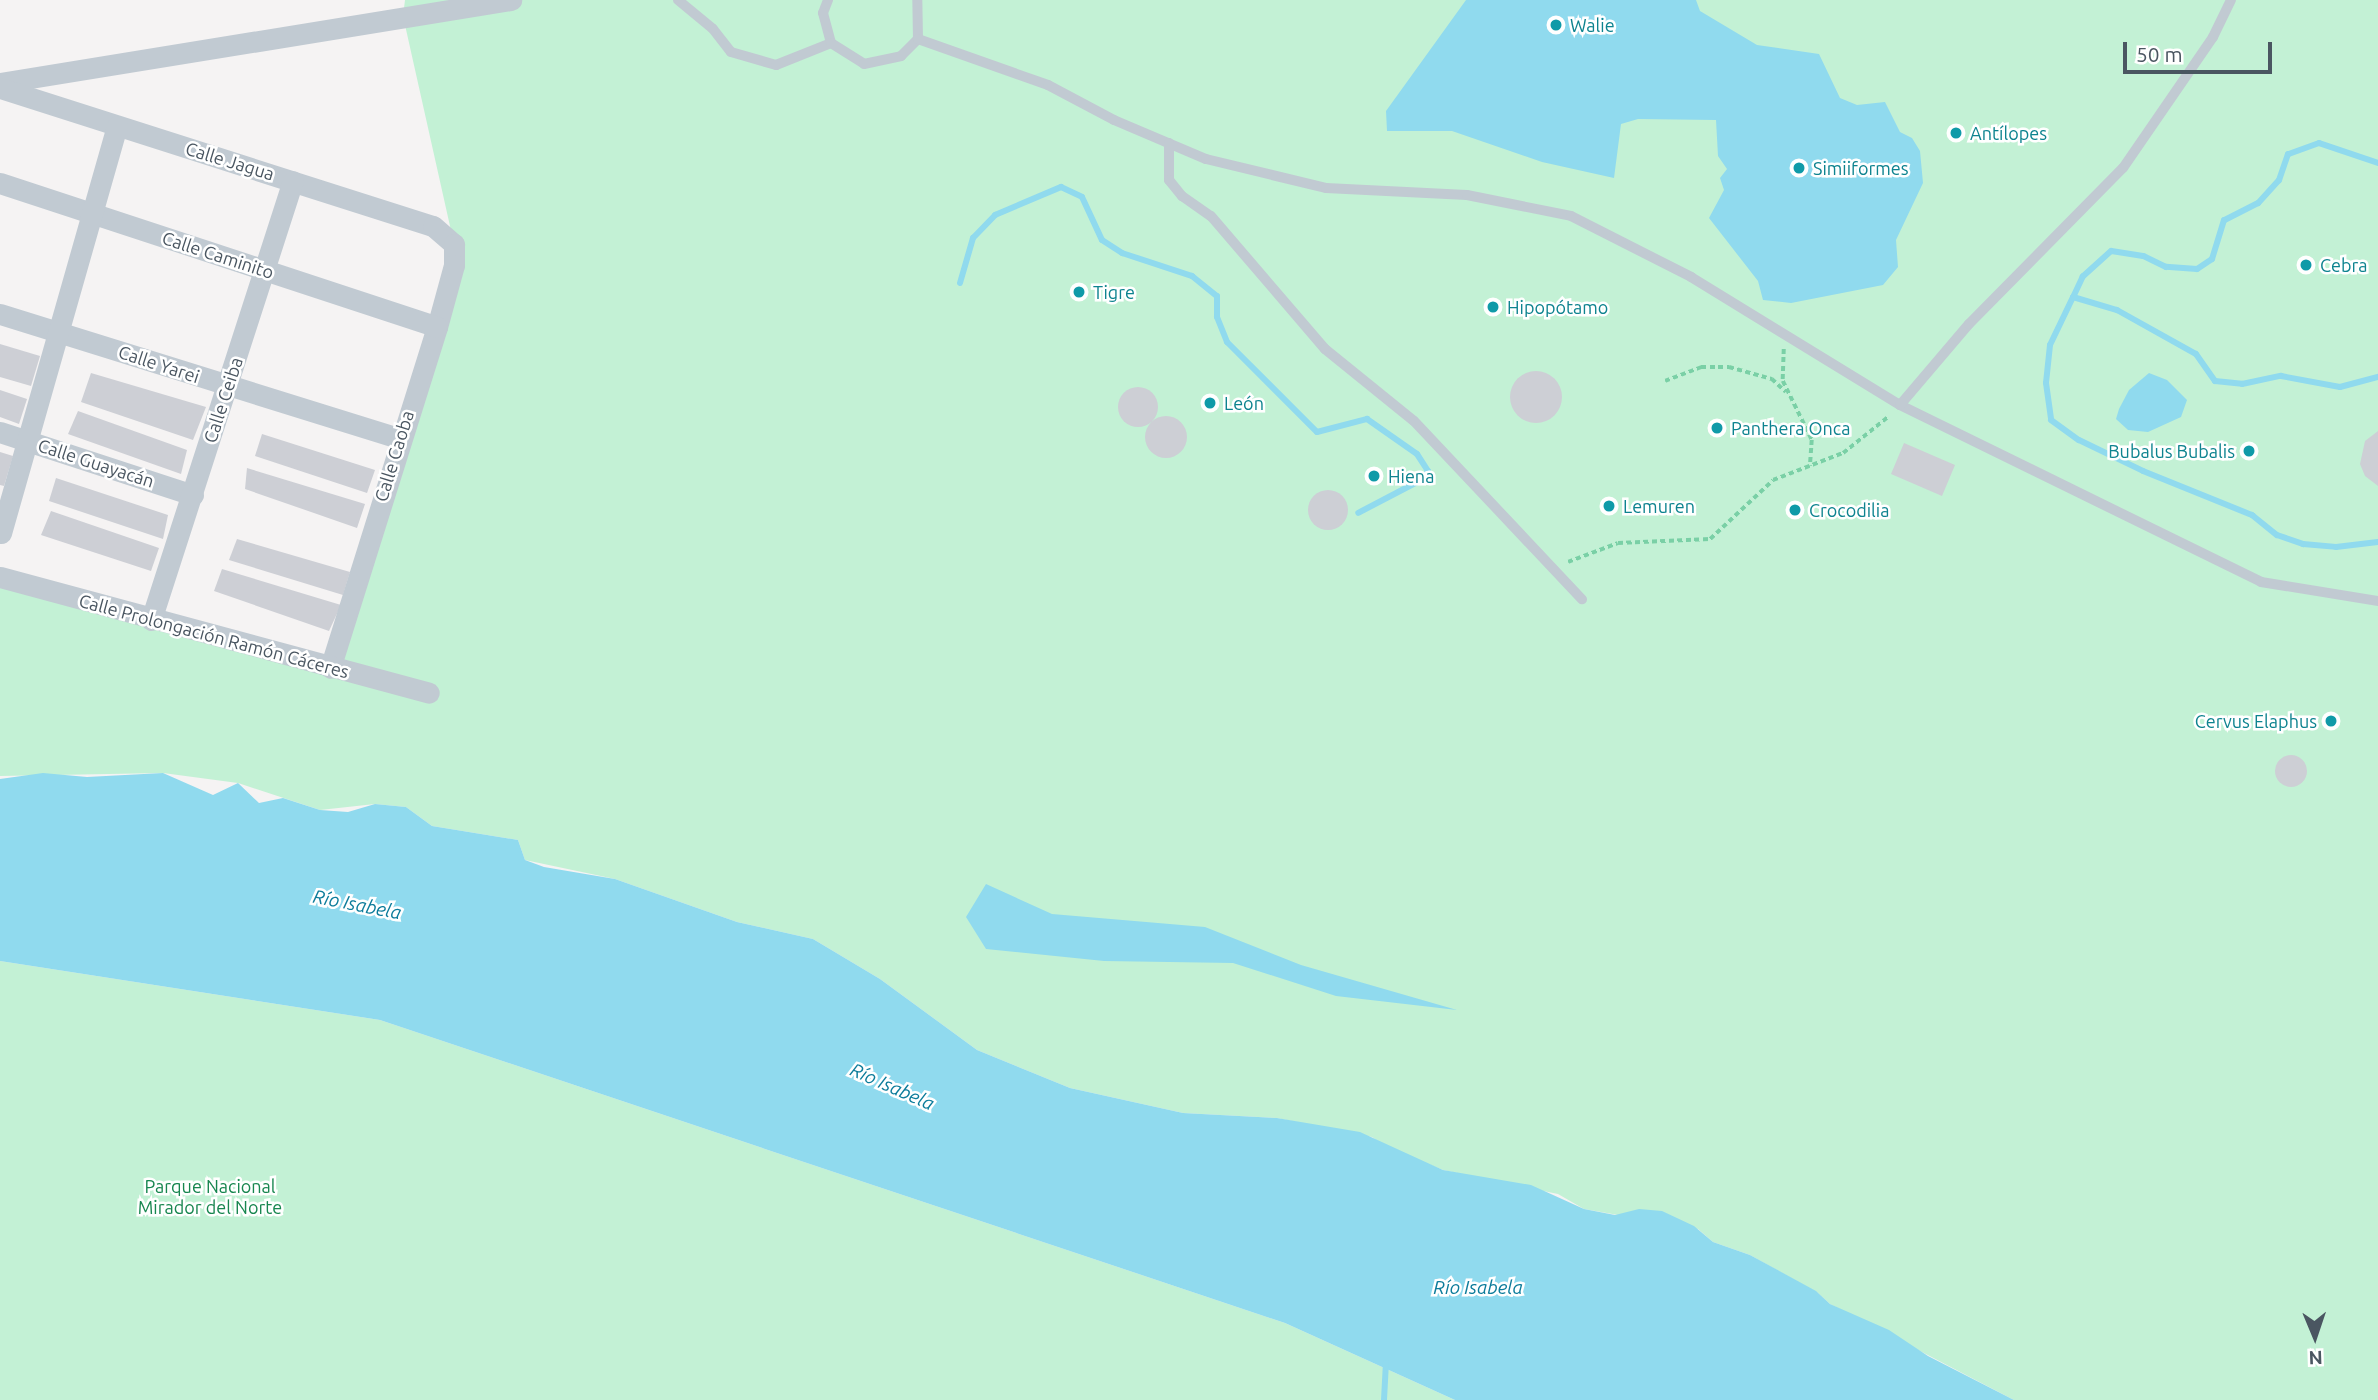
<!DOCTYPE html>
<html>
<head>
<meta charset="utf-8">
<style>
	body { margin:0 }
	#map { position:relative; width:2378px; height:1400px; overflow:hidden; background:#f5f3f3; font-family:Ubuntu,sans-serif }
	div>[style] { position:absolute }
	.green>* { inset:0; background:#c3f1d5 }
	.water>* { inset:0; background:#90daee }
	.stream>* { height:6px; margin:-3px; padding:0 3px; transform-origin:3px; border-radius:3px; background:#90daee }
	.building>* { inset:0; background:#cdcfd5 }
	.round { border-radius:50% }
	.path>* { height:3.5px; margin-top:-1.75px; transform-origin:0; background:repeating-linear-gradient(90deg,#7ad0a6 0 5px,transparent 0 8.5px) }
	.service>* { height:10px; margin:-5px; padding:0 5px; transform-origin:5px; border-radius:5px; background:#c1cad2 }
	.minor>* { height:21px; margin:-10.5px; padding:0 10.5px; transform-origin:10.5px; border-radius:10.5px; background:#c1cad2 }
	.dots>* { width:19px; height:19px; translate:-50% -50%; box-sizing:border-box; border:4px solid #fff; border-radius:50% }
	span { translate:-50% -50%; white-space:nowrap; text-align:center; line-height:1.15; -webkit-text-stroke:5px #fff; paint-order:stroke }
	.culture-label { font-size:18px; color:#0d838f }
	.left { translate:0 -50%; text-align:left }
	.right { translate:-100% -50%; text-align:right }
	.street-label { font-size:18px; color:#4a5661 }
	.park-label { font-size:18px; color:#17864f }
	.water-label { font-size:19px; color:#0c7c9b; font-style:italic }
	.north { position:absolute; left:2280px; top:1302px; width:70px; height:70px; -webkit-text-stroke:5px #fff; paint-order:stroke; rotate:178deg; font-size:19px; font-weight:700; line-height:28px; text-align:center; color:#4a5661 }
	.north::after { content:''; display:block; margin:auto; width:24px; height:32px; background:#4a5661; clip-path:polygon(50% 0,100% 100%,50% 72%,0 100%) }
	.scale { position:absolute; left:2123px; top:42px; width:149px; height:32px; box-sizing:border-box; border:4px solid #4a5661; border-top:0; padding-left:9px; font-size:21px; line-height:24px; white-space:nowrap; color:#4a5661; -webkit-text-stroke:5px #fff; paint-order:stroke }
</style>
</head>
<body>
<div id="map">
	<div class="green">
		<i style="clip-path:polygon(405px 0,2378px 0,2378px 1400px,2014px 1400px,1830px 1304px,1818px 1293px,1750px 1255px,1713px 1242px,1698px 1229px,1584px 1209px,1558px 1194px,1443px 1170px,1387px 1147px,1372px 1137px,1277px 1118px,1183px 1113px,1070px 1088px,977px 1050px,880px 979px,813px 939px,737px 922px,615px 879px,525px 860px,518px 840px,432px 826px,406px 807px,375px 804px,320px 810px,238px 783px,163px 773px,0 776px,0 577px,330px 667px,454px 244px,403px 16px)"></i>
		<i style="clip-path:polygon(0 961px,380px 1020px,1285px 1323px,1455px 1400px,0 1400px)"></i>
	</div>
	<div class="water">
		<i style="clip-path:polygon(1466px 0,1696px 0,1700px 11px,1757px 45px,1819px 54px,1840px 98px,1857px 105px,1885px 102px,1900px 132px,1912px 138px,1920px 151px,1923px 183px,1896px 240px,1898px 267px,1883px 285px,1791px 303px,1763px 300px,1758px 281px,1709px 218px,1724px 190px,1720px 178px,1727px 169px,1718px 156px,1716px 120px,1638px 119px,1621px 124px,1614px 178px,1542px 162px,1452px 131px,1387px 131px,1386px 111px)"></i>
		<i style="clip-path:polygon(2149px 373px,2167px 380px,2187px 400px,2181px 417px,2148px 432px,2128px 430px,2116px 419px,2119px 409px,2129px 390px)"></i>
		<i style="clip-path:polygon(43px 773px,87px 777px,163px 773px,213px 795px,238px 783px,259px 803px,283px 798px,320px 810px,348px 812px,375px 804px,406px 807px,432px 826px,518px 840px,525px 860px,544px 867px,615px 879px,737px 922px,813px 939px,880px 979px,977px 1050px,1070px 1088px,1183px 1113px,1277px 1118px,1360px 1132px,1443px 1170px,1531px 1185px,1584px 1209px,1615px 1215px,1639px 1209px,1662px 1211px,1694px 1226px,1713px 1242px,1750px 1255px,1816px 1291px,1830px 1304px,1889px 1330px,1928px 1356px,2014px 1400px,1455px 1400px,1285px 1323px,380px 1020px,0 961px,0 779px)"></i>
		<i style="clip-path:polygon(986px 884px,1052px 914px,1205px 927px,1301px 965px,1457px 1010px,1336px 996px,1233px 963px,1104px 961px,986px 949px,966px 917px)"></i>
	</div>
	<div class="stream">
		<i style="left:2378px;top:163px;width:62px;rotate:-161.3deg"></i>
		<i style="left:2319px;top:143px;width:33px;rotate:160deg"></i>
		<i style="left:2288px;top:154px;width:28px;rotate:109deg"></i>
		<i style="left:2279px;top:180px;width:31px;rotate:132deg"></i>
		<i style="left:2258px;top:203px;width:38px;rotate:153deg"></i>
		<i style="left:2224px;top:220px;width:41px;rotate:107.1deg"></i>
		<i style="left:2212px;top:259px;width:18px;rotate:146deg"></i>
		<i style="left:2197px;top:269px;width:31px;rotate:-176deg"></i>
		<i style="left:2166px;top:267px;width:25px;rotate:-154deg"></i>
		<i style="left:2143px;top:256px;width:32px;rotate:-171deg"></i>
		<i style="left:2111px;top:251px;width:38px;rotate:138deg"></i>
		<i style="left:2083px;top:276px;width:23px;rotate:115deg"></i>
		<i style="left:2073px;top:297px;width:53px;rotate:115.6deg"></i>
		<i style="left:2050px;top:345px;width:38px;rotate:96deg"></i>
		<i style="left:2046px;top:383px;width:37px;rotate:82deg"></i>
		<i style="left:2051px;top:420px;width:34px;rotate:36deg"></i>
		<i style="left:2079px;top:440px;width:71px;rotate:25.8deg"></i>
		<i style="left:2143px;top:471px;width:118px;rotate:22deg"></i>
		<i style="left:2252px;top:515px;width:32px;rotate:39deg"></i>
		<i style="left:2277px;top:535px;width:28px;rotate:19deg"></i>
		<i style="left:2303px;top:544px;width:33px;rotate:5deg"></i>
		<i style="left:2336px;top:547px;width:42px;rotate:-6.8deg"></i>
		<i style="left:960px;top:283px;width:47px;rotate:-73.9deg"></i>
		<i style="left:973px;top:238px;width:32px;rotate:-46deg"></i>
		<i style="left:995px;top:215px;width:72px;rotate:-23deg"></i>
		<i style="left:1061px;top:187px;width:23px;rotate:25deg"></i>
		<i style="left:1082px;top:197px;width:47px;rotate:65.1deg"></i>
		<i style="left:1102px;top:240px;width:24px;rotate:33deg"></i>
		<i style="left:1122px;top:253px;width:74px;rotate:18.2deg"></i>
		<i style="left:1192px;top:276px;width:32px;rotate:39deg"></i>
		<i style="left:1217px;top:296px;width:21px;rotate:90deg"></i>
		<i style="left:1217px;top:317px;width:27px;rotate:68deg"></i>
		<i style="left:1227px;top:342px;width:127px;rotate:45deg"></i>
		<i style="left:1317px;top:432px;width:52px;rotate:-14.6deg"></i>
		<i style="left:1367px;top:419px;width:61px;rotate:35deg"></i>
		<i style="left:1417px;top:454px;width:20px;rotate:57deg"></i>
		<i style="left:1428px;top:471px;width:9px;rotate:122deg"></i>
		<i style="left:1423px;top:479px;width:73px;rotate:152.4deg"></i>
		<i style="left:2073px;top:297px;width:46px;rotate:16.5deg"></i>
		<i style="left:2117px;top:310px;width:90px;rotate:29.1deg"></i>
		<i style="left:2196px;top:354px;width:33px;rotate:55deg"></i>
		<i style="left:2215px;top:381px;width:27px;rotate:6deg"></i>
		<i style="left:2242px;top:384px;width:40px;rotate:-12deg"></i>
		<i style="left:2281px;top:376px;width:60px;rotate:10.6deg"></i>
		<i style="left:2340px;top:387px;width:39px;rotate:-15deg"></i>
		<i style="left:1384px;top:1400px;width:37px;rotate:-87deg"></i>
	</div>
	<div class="building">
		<i style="clip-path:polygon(0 344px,40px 356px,31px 386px,0 377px)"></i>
		<i class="round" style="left:1510px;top:371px;width:52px;height:52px"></i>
		<i style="clip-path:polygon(91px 373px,206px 407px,193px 440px,81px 402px)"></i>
		<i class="round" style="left:1118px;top:387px;width:40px;height:40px"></i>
		<i style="clip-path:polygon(0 390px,27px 399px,19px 424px,0 417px)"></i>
		<i style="clip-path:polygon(78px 411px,187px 450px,181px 474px,68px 434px)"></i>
		<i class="round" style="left:1145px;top:416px;width:42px;height:42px"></i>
		<i style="clip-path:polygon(2378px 431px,2378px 486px,2365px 476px,2360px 464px,2365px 441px)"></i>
		<i style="clip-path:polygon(262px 434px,375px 470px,367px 493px,255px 456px)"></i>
		<i style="clip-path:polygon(1904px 443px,1955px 465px,1942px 496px,1891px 474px)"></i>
		<i style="clip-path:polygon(0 452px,13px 456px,4px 486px,0 485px)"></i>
		<i style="clip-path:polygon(247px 468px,365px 504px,357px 528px,245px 489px)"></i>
		<i style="clip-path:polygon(56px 478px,168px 515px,163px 539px,49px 501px)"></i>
		<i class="round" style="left:1308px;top:490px;width:40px;height:40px"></i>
		<i style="clip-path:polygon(51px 511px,159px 548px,151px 571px,41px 535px)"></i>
		<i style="clip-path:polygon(237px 539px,350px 572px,343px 595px,229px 560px)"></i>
		<i style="clip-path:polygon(222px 569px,341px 605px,329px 631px,214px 591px)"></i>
		<i class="round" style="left:2275px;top:755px;width:32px;height:32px"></i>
	</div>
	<div class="path">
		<i style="left:1784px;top:349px;width:32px;rotate:92deg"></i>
		<i style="left:1783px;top:381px;width:66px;rotate:63.8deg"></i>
		<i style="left:1812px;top:440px;width:26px;rotate:94deg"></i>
		<i style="left:1665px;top:381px;width:39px;rotate:-21deg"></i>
		<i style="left:1701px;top:367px;width:28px"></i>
		<i style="left:1729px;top:367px;width:45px;rotate:15.6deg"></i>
		<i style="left:1772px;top:379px;width:19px;rotate:43deg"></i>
		<i style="left:1568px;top:562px;width:53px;rotate:-20.8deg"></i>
		<i style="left:1618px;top:543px;width:92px;rotate:-2.5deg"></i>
		<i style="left:1710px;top:539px;width:86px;rotate:-43.1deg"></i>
		<i style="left:1773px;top:480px;width:75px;rotate:-21.1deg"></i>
		<i style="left:1843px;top:453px;width:59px;rotate:-38.8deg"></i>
	</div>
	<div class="service">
		<i style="left:678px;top:0;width:45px;rotate:39.6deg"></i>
		<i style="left:713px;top:29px;width:29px;rotate:52deg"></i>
		<i style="left:731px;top:52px;width:47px;rotate:16.1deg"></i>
		<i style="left:776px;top:65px;width:59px;rotate:-21.8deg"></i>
		<i style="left:828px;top:0;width:14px;rotate:111deg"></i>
		<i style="left:823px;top:13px;width:31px;rotate:75deg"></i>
		<i style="left:831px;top:43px;width:39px;rotate:32deg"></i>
		<i style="left:864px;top:64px;width:38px;rotate:-12deg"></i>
		<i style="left:901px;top:56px;width:24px;rotate:-45deg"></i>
		<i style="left:918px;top:39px;width:39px;rotate:-91deg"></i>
		<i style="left:918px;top:39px;width:138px;rotate:19.5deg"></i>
		<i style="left:1048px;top:85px;width:75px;rotate:27.9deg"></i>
		<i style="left:1114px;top:120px;width:100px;rotate:23deg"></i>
		<i style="left:1206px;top:159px;width:123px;rotate:13.6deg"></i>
		<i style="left:1326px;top:188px;width:141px;rotate:2.8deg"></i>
		<i style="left:1467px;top:195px;width:106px;rotate:11.4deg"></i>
		<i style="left:1571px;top:216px;width:135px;rotate:26.9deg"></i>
		<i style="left:1691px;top:277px;width:245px;rotate:31.5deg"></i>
		<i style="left:1900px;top:405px;width:402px;rotate:26.1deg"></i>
		<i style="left:2261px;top:582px;width:119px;rotate:9.2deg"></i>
		<i style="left:1169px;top:143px;width:37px;rotate:90deg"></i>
		<i style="left:1169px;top:180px;width:21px;rotate:51deg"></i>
		<i style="left:1182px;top:196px;width:35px;rotate:35deg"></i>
		<i style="left:1211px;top:216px;width:175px;rotate:49.4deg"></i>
		<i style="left:1325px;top:349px;width:114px;rotate:39deg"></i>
		<i style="left:1414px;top:421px;width:245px;rotate:46.7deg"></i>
		<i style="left:1900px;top:405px;width:106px;rotate:-49.6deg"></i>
		<i style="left:1969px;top:324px;width:219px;rotate:-45.4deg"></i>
		<i style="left:2123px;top:168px;width:159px;rotate:-55.5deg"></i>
		<i style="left:2213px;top:37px;width:41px;rotate:-64.1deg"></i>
	</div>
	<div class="minor">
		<i style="left:0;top:83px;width:518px;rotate:-9.23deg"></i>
		<i style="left:0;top:88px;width:454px;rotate:17.7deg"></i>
		<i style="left:433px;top:226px;width:28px;rotate:41deg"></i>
		<i style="left:454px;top:244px;width:21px;rotate:90deg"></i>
		<i style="left:454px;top:265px;width:64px;rotate:105.3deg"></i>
		<i style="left:437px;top:327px;width:357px;rotate:107.4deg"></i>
		<i style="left:0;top:183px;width:460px;rotate:18.2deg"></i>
		<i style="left:0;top:314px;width:418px;rotate:17.3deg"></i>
		<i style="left:0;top:432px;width:203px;rotate:18.1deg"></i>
		<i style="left:1px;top:533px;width:423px;rotate:-74.1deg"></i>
		<i style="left:0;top:577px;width:444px;rotate:15.1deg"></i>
		<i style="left:151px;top:620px;width:461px;rotate:-72.1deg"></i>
	</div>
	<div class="dots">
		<i style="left:1556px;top:25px;background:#0f9aa8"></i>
		<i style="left:1956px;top:133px;background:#0f9aa8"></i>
		<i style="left:1799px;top:168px;background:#0f9aa8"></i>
		<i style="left:2306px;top:265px;background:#0f9aa8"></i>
		<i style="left:1079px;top:292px;background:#0f9aa8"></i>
		<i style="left:1493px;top:307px;background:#0f9aa8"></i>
		<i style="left:1210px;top:403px;background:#0f9aa8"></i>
		<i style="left:1717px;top:428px;background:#0f9aa8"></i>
		<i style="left:2249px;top:451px;background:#0f9aa8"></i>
		<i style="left:1374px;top:476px;background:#0f9aa8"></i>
		<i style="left:1609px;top:506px;background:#0f9aa8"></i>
		<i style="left:1795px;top:510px;background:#0f9aa8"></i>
		<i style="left:2331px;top:721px;background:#0f9aa8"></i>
	</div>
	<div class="culture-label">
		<span class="left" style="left:1570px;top:25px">Walie</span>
		<span class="left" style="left:1970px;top:133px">Antílopes</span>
		<span class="left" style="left:1813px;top:168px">Simiiformes</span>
		<span class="left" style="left:2320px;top:265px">Cebra</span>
		<span class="left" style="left:1093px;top:292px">Tigre</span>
		<span class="left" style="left:1507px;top:307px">Hipopótamo</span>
		<span class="left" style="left:1224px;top:403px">León</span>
		<span class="left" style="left:1731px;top:428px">Panthera Onca</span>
		<span class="right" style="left:2235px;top:451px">Bubalus Bubalis</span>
		<span class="left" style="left:1388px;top:476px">Hiena</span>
		<span class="left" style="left:1623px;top:506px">Lemuren</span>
		<span class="left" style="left:1809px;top:510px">Crocodilia</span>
		<span class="right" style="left:2317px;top:721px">Cervus Elaphus</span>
	</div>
	<div class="street-label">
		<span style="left:230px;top:161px;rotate:17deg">Calle Jagua</span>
		<span style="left:218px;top:255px;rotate:18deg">Calle Caminito</span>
		<span style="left:159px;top:364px;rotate:18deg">Calle Yarei</span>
		<span style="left:223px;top:400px;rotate:-72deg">Calle Ceiba</span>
		<span style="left:394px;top:456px;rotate:-73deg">Calle Caoba</span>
		<span style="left:96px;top:463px;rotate:18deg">Calle Guayacán</span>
		<span style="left:214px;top:636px;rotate:15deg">Calle Prolongación Ramón Cáceres</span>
	</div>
	<div class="park-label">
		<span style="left:210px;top:1197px">Parque Nacional<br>Mirador del Norte</span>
	</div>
	<div class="water-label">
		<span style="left:357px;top:905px;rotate:11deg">Río Isabela</span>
		<span style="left:892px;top:1087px;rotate:24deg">Río Isabela</span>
		<span style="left:1478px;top:1288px">Río Isabela</span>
	</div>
	<div class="north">N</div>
	<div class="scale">50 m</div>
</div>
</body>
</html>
